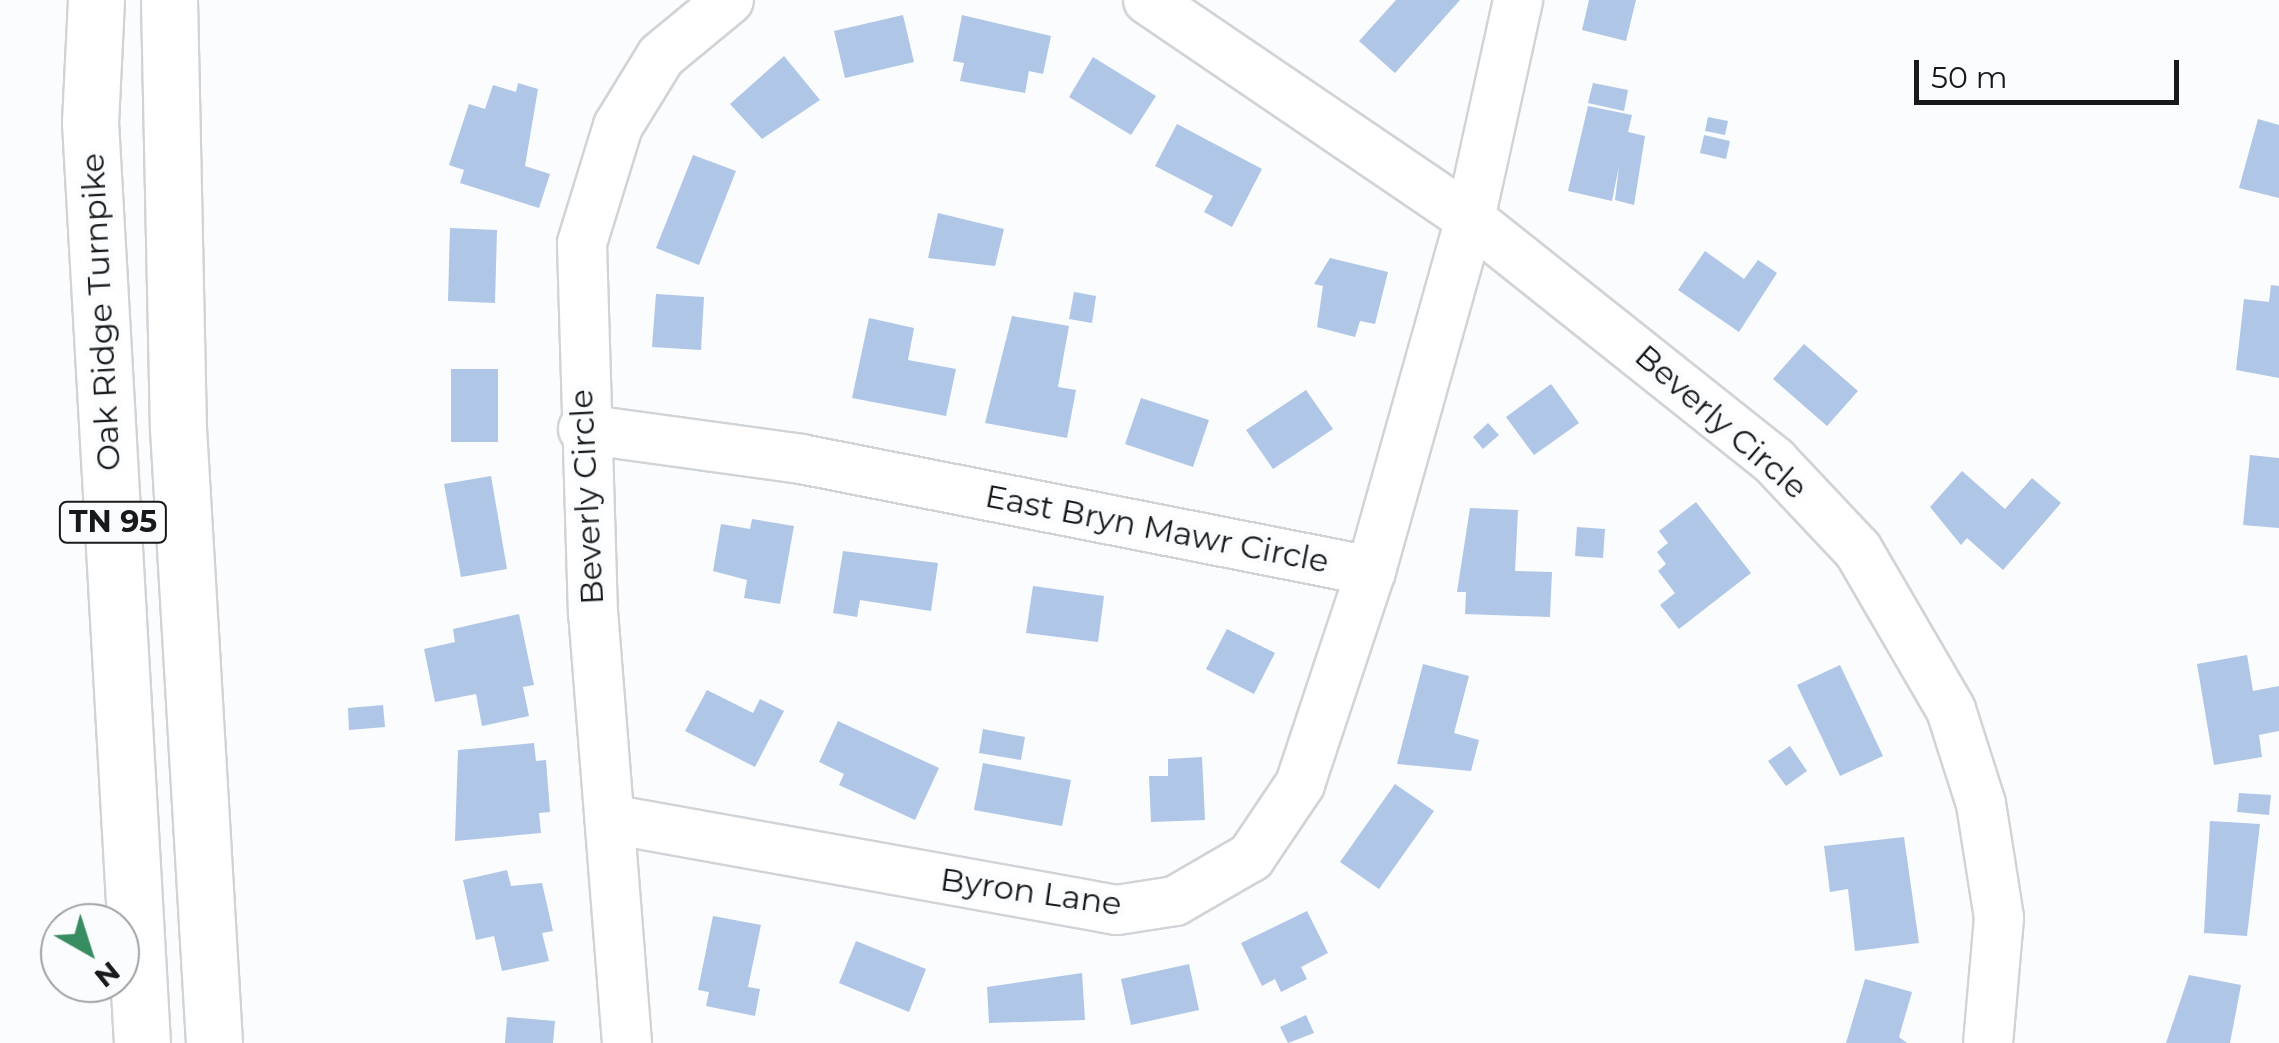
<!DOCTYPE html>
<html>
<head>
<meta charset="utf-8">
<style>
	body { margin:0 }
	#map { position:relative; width:2279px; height:1043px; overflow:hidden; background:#fafcfe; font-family:Montserrat,sans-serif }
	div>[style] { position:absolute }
	.building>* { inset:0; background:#afc6e7 }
	.roads { filter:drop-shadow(2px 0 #d1d4d7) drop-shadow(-2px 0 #d1d4d7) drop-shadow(0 2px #d1d4d7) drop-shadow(0 -2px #d1d4d7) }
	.minor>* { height:48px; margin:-24px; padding:0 24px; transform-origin:24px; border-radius:24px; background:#fff }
	.highway>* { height:55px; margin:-27.5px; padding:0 27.5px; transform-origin:27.5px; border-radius:27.5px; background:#fff }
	span { translate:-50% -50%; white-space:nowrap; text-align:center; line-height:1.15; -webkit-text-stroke:9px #fafcfe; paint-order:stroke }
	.shield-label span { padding:2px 8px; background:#fafcfe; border:2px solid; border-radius:8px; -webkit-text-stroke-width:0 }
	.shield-label { font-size:30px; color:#18191a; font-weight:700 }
	.street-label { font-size:32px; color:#18191a }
	.north { position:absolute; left:40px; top:903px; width:100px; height:100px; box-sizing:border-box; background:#fafcfe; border:2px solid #a0a1a3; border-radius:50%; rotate:141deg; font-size:28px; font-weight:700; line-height:40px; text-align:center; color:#18191a }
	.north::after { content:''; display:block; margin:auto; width:35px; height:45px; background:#388d60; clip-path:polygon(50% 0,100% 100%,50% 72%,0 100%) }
	.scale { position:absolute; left:1914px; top:60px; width:265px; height:45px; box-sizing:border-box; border:5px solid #18191a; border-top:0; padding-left:12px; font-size:30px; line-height:35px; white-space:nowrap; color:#18191a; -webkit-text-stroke:8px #fafcfe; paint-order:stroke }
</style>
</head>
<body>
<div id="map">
	<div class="building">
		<i style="clip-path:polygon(1396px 0,1460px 0,1395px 73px,1359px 41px)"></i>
		<i style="clip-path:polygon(1589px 0,1636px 0,1626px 41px,1582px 30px)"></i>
		<i style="clip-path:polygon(903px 15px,914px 62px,845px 78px,834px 31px)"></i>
		<i style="clip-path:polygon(962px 15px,1051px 36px,1043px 74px,1029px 71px,1025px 93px,960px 81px,964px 63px,953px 61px)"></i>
		<i style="clip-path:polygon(784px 56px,820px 100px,762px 139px,730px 104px)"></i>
		<i style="clip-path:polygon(1093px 57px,1156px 96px,1131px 135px,1069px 97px)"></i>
		<i style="clip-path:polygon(518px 83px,538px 89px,525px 166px,550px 174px,539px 208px,460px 183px,464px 170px,449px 165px,469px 104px,485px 109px,493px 85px,516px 92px)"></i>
		<i style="clip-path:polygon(1593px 83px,1628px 90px,1624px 111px,1588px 103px)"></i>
		<i style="clip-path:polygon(1588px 106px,1632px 115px,1628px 132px,1645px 136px,1634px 205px,1615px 200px,1619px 166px,1612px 201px,1568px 191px)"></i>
		<i style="clip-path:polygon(1708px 117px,1728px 121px,1725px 135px,1705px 131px)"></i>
		<i style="clip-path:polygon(2258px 119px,2279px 125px,2279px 198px,2239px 188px)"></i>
		<i style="clip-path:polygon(1177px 124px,1262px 169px,1232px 227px,1204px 212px,1213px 196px,1155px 166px)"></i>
		<i style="clip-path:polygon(1704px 135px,1730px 141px,1726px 159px,1700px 153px)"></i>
		<i style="clip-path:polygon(693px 155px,736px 171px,699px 265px,656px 248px)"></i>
		<i style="clip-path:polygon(938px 213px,1004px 229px,995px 266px,928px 258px)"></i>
		<i style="clip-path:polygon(450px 228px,497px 230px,495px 303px,448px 301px)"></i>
		<i style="clip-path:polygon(1705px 251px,1744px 279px,1758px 260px,1777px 273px,1739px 332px,1678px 290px)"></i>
		<i style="clip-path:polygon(1330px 258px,1388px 272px,1375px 324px,1360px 321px,1355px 337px,1317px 327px,1323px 286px,1314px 284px)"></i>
		<i style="clip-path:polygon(2271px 285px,2279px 286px,2279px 378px,2236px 370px,2244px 299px,2269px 302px)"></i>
		<i style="clip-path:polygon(1074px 292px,1096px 296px,1092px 323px,1069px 319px)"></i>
		<i style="clip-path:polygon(656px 294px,704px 297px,701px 350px,652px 347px)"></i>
		<i style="clip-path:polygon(1012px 316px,1069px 326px,1058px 387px,1076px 390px,1067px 438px,985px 423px)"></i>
		<i style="clip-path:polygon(869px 318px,914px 328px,908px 360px,956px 369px,946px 416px,852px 398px)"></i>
		<i style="clip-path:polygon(1804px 344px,1858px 391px,1827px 426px,1773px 379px)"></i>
		<i style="clip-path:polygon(451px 369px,498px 369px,498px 442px,451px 442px)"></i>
		<i style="clip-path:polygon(1551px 384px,1579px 423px,1534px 455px,1506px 417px)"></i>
		<i style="clip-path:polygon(1306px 390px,1333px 429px,1273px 469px,1246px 430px)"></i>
		<i style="clip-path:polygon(1141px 398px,1209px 420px,1193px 467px,1125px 444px)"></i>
		<i style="clip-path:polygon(1488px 423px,1499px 435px,1483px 449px,1473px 437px)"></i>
		<i style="clip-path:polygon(2250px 455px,2279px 458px,2279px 528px,2243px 525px)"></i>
		<i style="clip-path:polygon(1962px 471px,2005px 509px,2032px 478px,2061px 503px,2003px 570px,1967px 538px,1961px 545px,1930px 507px)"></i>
		<i style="clip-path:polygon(491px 476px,507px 569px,461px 577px,444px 484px)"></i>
		<i style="clip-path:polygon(1696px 502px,1751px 573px,1679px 629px,1660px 605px,1675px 593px,1658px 571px,1666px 564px,1657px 552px,1668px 543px,1659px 531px)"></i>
		<i style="clip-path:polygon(1470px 508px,1518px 510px,1515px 571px,1552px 572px,1550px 617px,1465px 614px,1466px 592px,1457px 592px)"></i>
		<i style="clip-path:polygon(752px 519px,794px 526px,780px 604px,744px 598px,747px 580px,713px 571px,721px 524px,750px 529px)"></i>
		<i style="clip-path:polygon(1577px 527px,1605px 529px,1603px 558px,1575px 556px)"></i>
		<i style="clip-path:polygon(843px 551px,938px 563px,931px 611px,860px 600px,857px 617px,833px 613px)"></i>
		<i style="clip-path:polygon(1033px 586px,1104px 596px,1098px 642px,1026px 633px)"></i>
		<i style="clip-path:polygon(519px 614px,534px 685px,523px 687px,529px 716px,482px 726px,476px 694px,435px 702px,424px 649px,455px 642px,453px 629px)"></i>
		<i style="clip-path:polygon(1227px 629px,1275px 653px,1254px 694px,1206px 669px)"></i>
		<i style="clip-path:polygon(2247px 655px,2253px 691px,2279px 686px,2279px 731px,2259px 735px,2262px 757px,2214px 765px,2197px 664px)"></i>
		<i style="clip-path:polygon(1423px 664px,1469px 676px,1454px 733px,1479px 740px,1471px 771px,1397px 764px)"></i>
		<i style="clip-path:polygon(1840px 665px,1883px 756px,1840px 776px,1797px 685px)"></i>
		<i style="clip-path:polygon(707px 690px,753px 713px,760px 699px,784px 711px,755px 767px,685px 731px)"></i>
		<i style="clip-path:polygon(383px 705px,385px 727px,349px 730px,348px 708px)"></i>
		<i style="clip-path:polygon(838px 721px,939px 768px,915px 820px,839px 785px,844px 774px,819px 762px)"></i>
		<i style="clip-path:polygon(983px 729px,1025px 737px,1021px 760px,979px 753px)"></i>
		<i style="clip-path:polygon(534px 743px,536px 761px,546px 760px,550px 812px,539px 813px,541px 833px,455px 841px,458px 750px)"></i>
		<i style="clip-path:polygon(1790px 746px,1807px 771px,1786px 786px,1768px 761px)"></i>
		<i style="clip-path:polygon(1202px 757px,1205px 820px,1151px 822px,1149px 776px,1168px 776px,1168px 759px)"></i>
		<i style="clip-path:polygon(983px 763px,1071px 780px,1062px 826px,974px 810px)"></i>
		<i style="clip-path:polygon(1395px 784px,1434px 811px,1379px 889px,1340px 862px)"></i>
		<i style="clip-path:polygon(2239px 793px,2271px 795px,2269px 815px,2237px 812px)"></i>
		<i style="clip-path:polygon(2210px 821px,2260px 824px,2247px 936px,2204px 933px)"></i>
		<i style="clip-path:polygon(1904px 837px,1919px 943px,1855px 951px,1848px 889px,1830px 892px,1824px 846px)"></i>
		<i style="clip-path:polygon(507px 870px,511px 886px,542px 883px,553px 931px,542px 933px,549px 961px,502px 971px,494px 936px,476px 940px,463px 880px)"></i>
		<i style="clip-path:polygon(1307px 911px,1328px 953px,1301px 967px,1307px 979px,1281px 992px,1275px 979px,1262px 986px,1241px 943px)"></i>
		<i style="clip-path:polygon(713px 916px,761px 925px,748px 987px,760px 989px,755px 1016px,706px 1006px,709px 992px,698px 990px)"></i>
		<i style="clip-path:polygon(856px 941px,926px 969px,909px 1012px,839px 983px)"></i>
		<i style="clip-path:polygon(1189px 964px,1199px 1010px,1131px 1025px,1121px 979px)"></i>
		<i style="clip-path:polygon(1082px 973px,1085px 1020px,989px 1023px,987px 987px)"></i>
		<i style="clip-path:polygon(2189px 975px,2241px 985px,2230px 1043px,2166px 1043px)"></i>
		<i style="clip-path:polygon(1865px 979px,1912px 992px,1899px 1037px,1907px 1043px,1846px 1043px)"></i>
		<i style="clip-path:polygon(1306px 1015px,1314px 1033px,1288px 1043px,1280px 1027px)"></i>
		<i style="clip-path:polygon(507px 1017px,555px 1021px,553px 1043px,505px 1043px)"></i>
	</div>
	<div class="roads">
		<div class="minor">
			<i style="left:1148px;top:0;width:389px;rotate:34.2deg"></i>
			<i style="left:1470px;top:219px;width:389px;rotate:38.5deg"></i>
			<i style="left:1774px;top:461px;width:122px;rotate:46.7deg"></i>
			<i style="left:1858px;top:550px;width:185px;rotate:59.8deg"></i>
			<i style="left:1951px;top:710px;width:99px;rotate:72.3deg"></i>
			<i style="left:1981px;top:804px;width:115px;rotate:81deg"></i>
			<i style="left:1999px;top:918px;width:125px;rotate:95deg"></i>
			<i style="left:583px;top:429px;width:220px;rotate:7.8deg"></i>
			<i style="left:801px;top:459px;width:581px;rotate:11.12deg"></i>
			<i style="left:610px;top:819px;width:515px;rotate:10.18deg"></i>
			<i style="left:1117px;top:910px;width:59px;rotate:-8.8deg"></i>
			<i style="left:1175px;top:901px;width:88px;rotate:-30.1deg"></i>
			<i style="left:1251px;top:857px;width:88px;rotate:-56.1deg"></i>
			<i style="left:1300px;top:784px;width:225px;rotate:-71.6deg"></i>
			<i style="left:1371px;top:571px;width:366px;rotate:-74.3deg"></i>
			<i style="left:1470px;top:219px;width:224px;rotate:-77.6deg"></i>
			<i style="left:627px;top:1043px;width:429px;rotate:-94.5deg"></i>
			<i style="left:593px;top:615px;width:372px;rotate:-91.7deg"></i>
			<i style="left:582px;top:243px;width:122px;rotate:-72.9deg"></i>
			<i style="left:618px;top:126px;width:82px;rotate:-58.4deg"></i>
			<i style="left:661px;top:56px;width:88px;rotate:-39.5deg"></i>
		</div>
		<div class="highway">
			<i style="left:96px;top:0;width:122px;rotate:92.8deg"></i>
			<i style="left:90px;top:122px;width:922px;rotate:86.77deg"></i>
			<i style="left:169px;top:0;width:428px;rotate:88.8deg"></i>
			<i style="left:178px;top:428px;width:616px;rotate:86.65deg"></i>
		</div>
	</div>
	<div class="shield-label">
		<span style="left:113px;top:522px">TN 95</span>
	</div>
	<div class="street-label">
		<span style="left:101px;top:312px;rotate:-93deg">Oak Ridge Turnpike</span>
		<span style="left:1721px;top:422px;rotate:41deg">Beverly Circle</span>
		<span style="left:587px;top:497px;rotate:-93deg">Beverly Circle</span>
		<span style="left:1157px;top:529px;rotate:11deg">East Bryn Mawr Circle</span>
		<span style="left:1031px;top:892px;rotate:8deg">Byron Lane</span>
	</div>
	<div class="north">N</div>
	<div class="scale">50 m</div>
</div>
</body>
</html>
